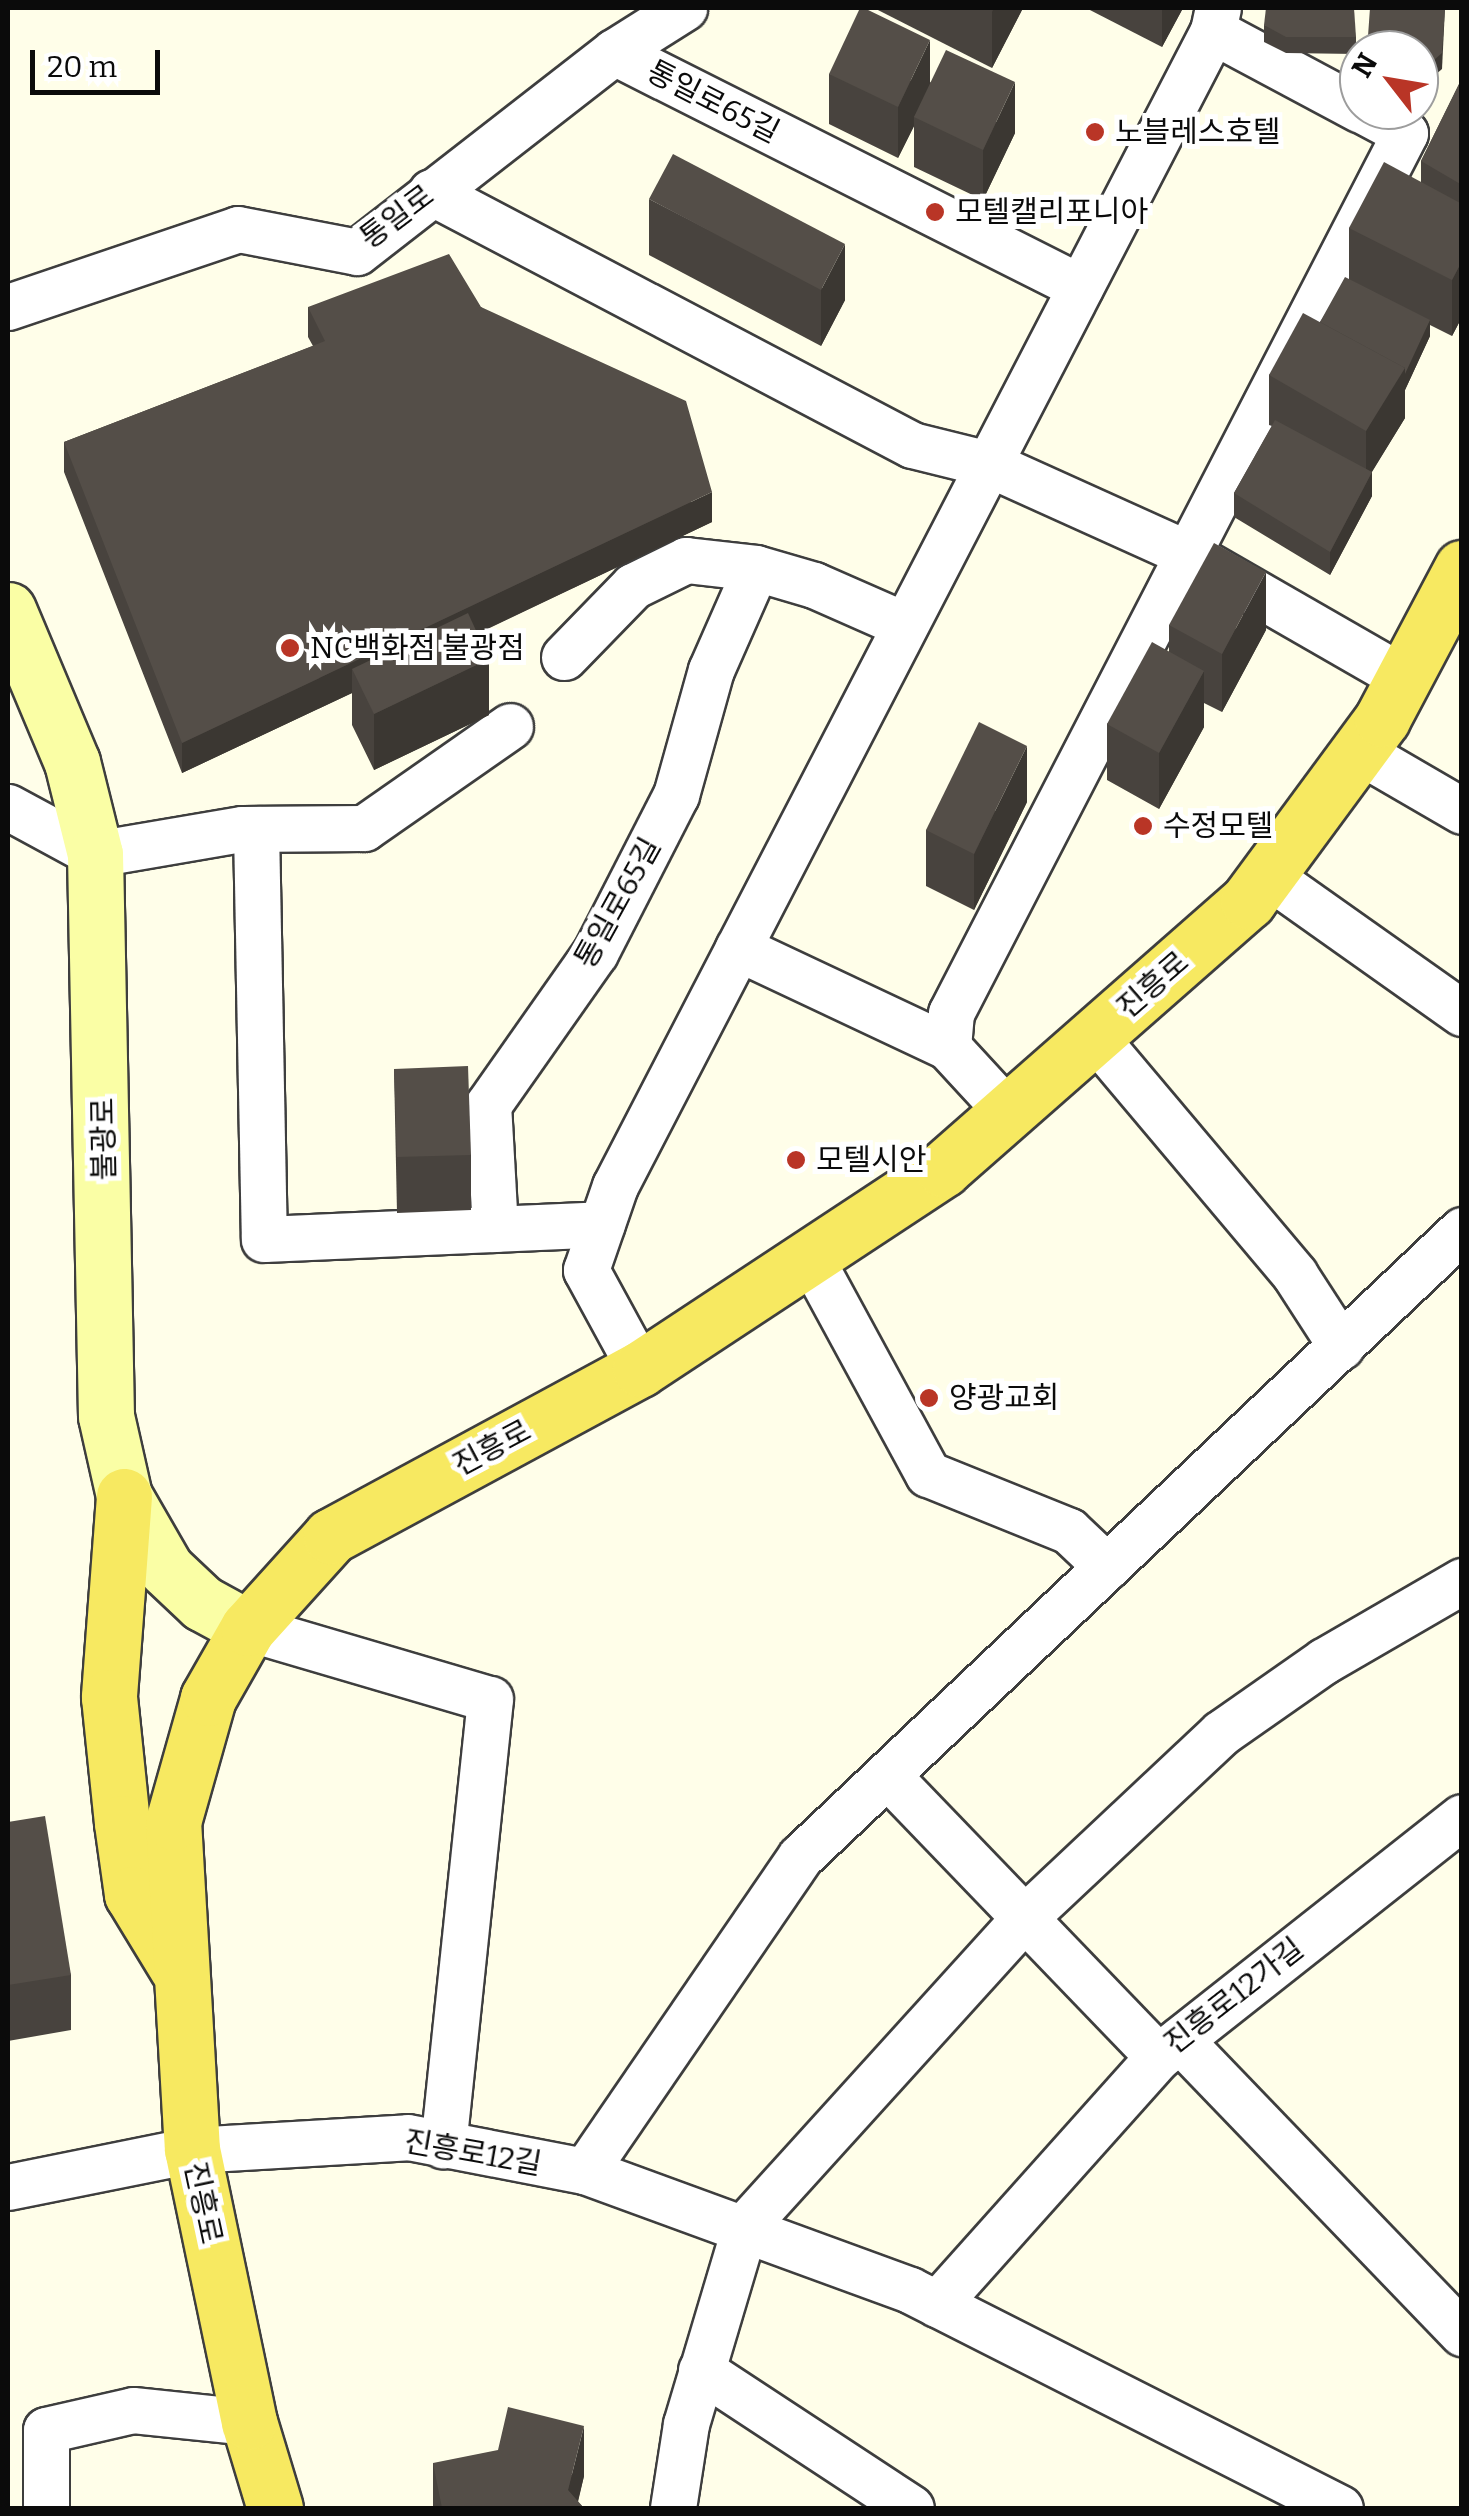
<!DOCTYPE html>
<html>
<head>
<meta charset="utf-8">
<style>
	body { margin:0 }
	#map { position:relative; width:1469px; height:2516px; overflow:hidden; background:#fffee9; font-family:Bitter,"Noto Sans KR",serif }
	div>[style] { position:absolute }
	.roads { filter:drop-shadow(2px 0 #3e3e3e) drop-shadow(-2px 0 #3e3e3e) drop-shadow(0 2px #3e3e3e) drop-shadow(0 -2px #3e3e3e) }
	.street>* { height:45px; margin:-22.5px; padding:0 22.5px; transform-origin:22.5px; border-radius:22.5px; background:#fff }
	.secondary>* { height:55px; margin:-27.5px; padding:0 27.5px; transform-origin:27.5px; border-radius:27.5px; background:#fafea5 }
	.primary>* { height:55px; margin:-27.5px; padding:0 27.5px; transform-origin:27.5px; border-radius:27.5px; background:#f7e961 }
	.wall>* { inset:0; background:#48433e }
	.shaded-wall>* { inset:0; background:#3b3732 }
	.building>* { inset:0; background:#544e48 }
	.dots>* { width:28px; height:28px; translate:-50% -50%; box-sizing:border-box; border:5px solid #fff; border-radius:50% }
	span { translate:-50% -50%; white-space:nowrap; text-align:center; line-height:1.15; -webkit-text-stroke:10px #fff; paint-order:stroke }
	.street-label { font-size:30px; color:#0b0b0b }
	.poi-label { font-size:30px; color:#0b0b0b }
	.left { translate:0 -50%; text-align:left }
	.frame { position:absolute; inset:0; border:10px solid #0b0b0b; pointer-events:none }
	.north { position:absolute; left:1339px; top:30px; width:100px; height:100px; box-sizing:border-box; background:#fff; border:2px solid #9d9d9d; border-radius:50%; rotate:301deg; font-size:28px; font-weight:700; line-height:40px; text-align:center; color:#0b0b0b }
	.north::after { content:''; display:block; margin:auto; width:35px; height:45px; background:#b93526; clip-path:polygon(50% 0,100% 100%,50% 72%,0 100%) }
	.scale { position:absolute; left:30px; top:50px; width:130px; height:45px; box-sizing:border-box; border:5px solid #0b0b0b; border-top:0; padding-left:12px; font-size:30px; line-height:35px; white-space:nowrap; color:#0b0b0b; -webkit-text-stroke:8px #fff; paint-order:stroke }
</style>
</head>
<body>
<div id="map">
	<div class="roads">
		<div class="street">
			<i style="left:1213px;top:31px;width:166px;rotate:28.1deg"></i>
			<i style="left:614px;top:52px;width:522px;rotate:26.76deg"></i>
			<i style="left:431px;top:192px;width:543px;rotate:27.74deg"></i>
			<i style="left:912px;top:445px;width:79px;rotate:13.9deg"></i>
			<i style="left:989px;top:464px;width:218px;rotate:24.3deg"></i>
			<i style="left:1188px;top:554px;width:249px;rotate:29.9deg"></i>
			<i style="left:8px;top:307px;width:243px;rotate:-18.7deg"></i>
			<i style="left:238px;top:229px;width:121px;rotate:10.9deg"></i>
			<i style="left:357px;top:252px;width:326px;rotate:-37.9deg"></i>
			<i style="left:614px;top:52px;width:83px;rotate:-32.2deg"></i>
			<i style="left:564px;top:657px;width:99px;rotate:-45.8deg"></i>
			<i style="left:633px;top:586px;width:59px;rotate:-26.1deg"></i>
			<i style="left:686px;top:560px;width:70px;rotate:6.5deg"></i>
			<i style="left:756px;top:568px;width:60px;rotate:16.3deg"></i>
			<i style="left:814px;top:585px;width:99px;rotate:23.7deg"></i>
			<i style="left:1359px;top:751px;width:119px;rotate:30.2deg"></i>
			<i style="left:8px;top:807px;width:99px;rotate:28.4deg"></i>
			<i style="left:95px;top:854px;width:149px;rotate:-9.7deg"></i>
			<i style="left:242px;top:829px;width:122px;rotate:-0.5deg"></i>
			<i style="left:364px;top:828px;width:178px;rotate:-34.9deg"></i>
			<i style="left:256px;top:829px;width:410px;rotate:88.9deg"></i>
			<i style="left:264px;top:1239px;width:338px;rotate:-2.5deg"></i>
			<i style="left:1267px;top:875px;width:239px;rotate:35.3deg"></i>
			<i style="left:738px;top:948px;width:232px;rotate:25.2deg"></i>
			<i style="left:948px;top:1047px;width:88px;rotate:47.3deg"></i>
			<i style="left:1094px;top:1036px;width:312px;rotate:49.9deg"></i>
			<i style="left:1295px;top:1275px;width:85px;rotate:57.1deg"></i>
			<i style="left:948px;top:1047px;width:34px;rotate:-85deg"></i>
			<i style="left:951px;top:1013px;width:990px;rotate:-62.71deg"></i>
			<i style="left:1405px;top:133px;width:49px;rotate:-151.9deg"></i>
			<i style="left:495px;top:1229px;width:124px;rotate:-93.2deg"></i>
			<i style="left:488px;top:1105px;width:186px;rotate:-54.9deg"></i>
			<i style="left:595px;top:953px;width:178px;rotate:-62.9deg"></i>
			<i style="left:676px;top:795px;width:130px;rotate:-74.4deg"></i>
			<i style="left:711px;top:670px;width:111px;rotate:-66.2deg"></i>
			<i style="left:810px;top:1257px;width:247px;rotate:61.5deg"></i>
			<i style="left:928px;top:1474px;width:152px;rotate:22deg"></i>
			<i style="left:1069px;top:1531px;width:52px;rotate:43.5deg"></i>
			<i style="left:640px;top:1369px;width:113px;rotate:-118.6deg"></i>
			<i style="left:586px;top:1270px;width:89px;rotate:-71deg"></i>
			<i style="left:615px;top:1186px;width:1301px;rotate:-62.63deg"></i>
			<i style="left:1213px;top:31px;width:24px;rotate:-78deg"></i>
			<i style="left:248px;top:1628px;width:252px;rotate:16.4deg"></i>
			<i style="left:490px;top:1699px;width:449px;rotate:96deg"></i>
			<i style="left:887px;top:1775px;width:391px;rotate:46.1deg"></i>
			<i style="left:1180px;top:2040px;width:407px;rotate:46.1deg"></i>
			<i style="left:585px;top:2171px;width:381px;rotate:-55.6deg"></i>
			<i style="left:800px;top:1857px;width:912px;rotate:-43.44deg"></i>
			<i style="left:8px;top:2187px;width:188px;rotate:-11.4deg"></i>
			<i style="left:192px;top:2150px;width:216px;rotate:-3.4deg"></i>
			<i style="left:408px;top:2137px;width:180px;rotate:10.9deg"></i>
			<i style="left:585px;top:2171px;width:346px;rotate:20.1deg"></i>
			<i style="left:910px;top:2290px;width:482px;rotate:26.9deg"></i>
			<i style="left:937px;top:2304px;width:331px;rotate:-48.2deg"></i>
			<i style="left:1158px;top:2057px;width:387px;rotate:-38.3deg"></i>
			<i style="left:701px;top:2370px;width:251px;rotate:33.3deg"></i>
			<i style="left:46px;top:2508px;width:78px;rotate:-90deg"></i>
			<i style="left:46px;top:2430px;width:89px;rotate:-12.9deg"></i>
			<i style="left:133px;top:2410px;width:117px;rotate:5.9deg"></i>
			<i style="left:673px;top:2508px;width:85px;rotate:-81.2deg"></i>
			<i style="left:686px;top:2424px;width:207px;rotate:-73.4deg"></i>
			<i style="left:745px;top:2226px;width:413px;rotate:-47.8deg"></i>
			<i style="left:1022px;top:1920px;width:273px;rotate:-43.2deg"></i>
			<i style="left:1221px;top:1733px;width:126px;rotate:-35deg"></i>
			<i style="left:1324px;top:1661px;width:160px;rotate:-30.1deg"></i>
		</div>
		<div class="secondary">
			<i style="left:8px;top:610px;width:165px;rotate:67.2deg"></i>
			<i style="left:72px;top:762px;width:95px;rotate:76deg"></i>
			<i style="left:95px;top:854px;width:562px;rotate:88.88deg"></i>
			<i style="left:106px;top:1416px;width:82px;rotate:77.3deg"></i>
			<i style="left:124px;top:1496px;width:84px;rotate:60.1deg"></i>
			<i style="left:166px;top:1569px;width:50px;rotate:43.4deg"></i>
			<i style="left:202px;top:1603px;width:52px;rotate:28.5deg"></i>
		</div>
		<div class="primary">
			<i style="left:124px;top:1496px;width:202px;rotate:94.3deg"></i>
			<i style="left:109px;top:1697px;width:127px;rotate:84.1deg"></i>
			<i style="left:122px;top:1823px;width:72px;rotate:82deg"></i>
			<i style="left:132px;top:1894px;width:87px;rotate:58.7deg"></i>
			<i style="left:275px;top:2508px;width:90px;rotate:-106.8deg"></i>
			<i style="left:249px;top:2422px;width:278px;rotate:-101.8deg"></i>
			<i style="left:192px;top:2150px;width:329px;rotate:-93.3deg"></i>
			<i style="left:173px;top:1822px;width:129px;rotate:-74.2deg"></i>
			<i style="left:208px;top:1698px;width:81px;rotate:-60.3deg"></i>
			<i style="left:248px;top:1628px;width:124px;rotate:-47.9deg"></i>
			<i style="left:331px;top:1536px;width:351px;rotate:-28.4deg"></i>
			<i style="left:640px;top:1369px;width:363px;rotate:-33.4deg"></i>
			<i style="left:943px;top:1169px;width:406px;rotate:-41.3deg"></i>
			<i style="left:1248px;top:901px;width:226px;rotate:-53.6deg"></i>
			<i style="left:1382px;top:719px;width:171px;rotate:-62.1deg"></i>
		</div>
	</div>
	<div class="wall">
		<i style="clip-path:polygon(874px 8px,1023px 8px,992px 68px)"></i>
		<i style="clip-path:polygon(1086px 8px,1183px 8px,1162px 47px)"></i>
		<i style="clip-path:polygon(1264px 25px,1356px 37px,1356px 54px,1286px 53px,1264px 42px)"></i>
		<i style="clip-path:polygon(829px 74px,930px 82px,1015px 133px,983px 200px,914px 167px,914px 126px,898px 158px,829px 124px)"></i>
		<i style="clip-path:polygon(1462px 78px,1462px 317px,1452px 336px,1430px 325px,1430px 336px,1405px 390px,1405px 418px,1372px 472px,1372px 496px,1330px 575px,1234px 517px,1234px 493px,1272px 426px,1269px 425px,1269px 375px,1320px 322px,1349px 279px,1349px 228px,1421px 182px,1421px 161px)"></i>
		<i style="clip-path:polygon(649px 199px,845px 300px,821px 346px,649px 255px)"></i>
		<i style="clip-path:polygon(308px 307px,481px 307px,712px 522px,477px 634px,489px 715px,374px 770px,352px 725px,352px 693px,182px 773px,64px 472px,64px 442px,313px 346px,308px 337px)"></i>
		<i style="clip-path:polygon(1169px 625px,1266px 630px,1222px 712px,1204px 703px,1204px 727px,1159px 809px,1107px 780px,1107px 724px,1169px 652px)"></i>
		<i style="clip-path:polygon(1027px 802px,974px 910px,926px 886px,926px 830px)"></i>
		<i style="clip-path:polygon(394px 1069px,471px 1155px,471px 1210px,397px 1213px)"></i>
		<i style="clip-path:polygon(8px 1822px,71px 1975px,71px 2030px,8px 2041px)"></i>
		<i style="clip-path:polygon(433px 2463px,584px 2476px,578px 2502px,584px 2508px,433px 2508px)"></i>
	</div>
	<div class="shaded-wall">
		<i style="clip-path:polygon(994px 8px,1023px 8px,992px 68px,992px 12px)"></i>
		<i style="clip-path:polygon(1162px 8px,1183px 8px,1162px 47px)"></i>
		<i style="clip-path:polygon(1445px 8px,1442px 69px,1419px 89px,1419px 73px)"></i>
		<i style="clip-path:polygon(930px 40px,930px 90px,914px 117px,914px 126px,898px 158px,898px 107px)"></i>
		<i style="clip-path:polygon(1015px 82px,1015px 133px,983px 200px,983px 150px)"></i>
		<i style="clip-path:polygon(845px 244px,845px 300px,821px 346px,821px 290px)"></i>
		<i style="clip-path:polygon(1462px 261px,1462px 317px,1452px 336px,1452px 280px)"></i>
		<i style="clip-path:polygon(1430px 320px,1430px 336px,1405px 390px,1405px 418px,1366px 481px,1366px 431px)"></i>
		<i style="clip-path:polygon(1372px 472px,1372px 496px,1330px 575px,1330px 552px)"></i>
		<i style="clip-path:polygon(712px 492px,712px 522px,362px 688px,352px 669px,352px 693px,182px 773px,182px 743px)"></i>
		<i style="clip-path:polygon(1266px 572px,1266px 630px,1222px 712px,1222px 654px)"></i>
		<i style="clip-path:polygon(489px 659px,489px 715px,374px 770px,374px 714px)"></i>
		<i style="clip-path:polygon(1204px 671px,1204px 727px,1159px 809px,1159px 753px)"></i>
		<i style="clip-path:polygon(1027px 746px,1027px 802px,974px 910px,974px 854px)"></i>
		<i style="clip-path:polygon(584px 2426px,584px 2476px,576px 2508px,568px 2490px)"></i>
	</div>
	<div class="building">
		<i style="clip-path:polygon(860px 8px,864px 8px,930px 40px,898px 107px,829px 74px)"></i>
		<i style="clip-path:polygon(1266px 8px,1354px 8px,1356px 37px,1286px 37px,1264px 25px)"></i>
		<i style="clip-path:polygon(1370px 8px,1445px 8px,1442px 53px,1419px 73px,1419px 50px,1367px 50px)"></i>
		<i style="clip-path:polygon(946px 50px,1015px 82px,983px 150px,914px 117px)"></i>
		<i style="clip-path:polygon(1462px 78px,1462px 185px,1421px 161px)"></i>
		<i style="clip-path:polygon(673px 154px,845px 244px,821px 290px,649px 199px)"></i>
		<i style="clip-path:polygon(1384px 162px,1462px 204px,1462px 261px,1452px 280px,1349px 228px)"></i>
		<i style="clip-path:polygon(449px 254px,481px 307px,686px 401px,712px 492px,182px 743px,64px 442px,325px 341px,308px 307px)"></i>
		<i style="clip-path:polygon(1345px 277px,1430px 320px,1405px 374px,1405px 368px,1320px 322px)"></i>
		<i style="clip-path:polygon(1303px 313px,1405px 368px,1366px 431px,1269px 375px)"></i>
		<i style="clip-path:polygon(1275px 420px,1372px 472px,1330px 552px,1234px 493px)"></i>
		<i style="clip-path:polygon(1214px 543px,1266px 572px,1222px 654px,1169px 625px)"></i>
		<i style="clip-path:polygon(468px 613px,489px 659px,374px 714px,352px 669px)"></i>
		<i style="clip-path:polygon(1152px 642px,1204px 671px,1159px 753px,1107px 724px)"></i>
		<i style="clip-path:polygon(979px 722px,1027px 746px,974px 854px,926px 830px)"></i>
		<i style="clip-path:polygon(468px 1066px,471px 1155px,397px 1157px,394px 1069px)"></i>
		<i style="clip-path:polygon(45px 1816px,71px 1975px,8px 1985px,8px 1822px)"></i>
		<i style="clip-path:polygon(508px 2407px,584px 2426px,568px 2490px,584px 2508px,442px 2508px,433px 2463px,498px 2450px)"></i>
	</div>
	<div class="dots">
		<i style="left:1095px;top:132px;background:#b93526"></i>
		<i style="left:935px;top:212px;background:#b93526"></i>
		<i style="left:290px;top:648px;background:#b93526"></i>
		<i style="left:1143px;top:826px;background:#b93526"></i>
		<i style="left:796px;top:1160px;background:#b93526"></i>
		<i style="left:929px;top:1398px;background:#b93526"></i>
	</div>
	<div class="street-label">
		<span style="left:713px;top:102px;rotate:27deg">통일로65길</span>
		<span style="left:397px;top:217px;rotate:-37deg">통일로</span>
		<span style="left:618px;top:903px;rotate:-61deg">통일로65길</span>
		<span style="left:1153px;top:985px;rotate:-41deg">진흥로</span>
		<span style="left:104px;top:1139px;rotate:-91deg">불광로</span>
		<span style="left:492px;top:1448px;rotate:-28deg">진흥로</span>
		<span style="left:1234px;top:1996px;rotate:-38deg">진흥로12가길</span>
		<span style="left:473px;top:2153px;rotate:10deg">진흥로12길</span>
		<span style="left:203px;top:2203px;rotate:78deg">진흥로</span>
	</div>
	<div class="poi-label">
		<span class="left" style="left:1115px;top:132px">노블레스호텔</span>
		<span class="left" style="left:955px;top:212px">모텔캘리포니아</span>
		<span class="left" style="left:310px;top:648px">NC백화점 불광점</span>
		<span class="left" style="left:1163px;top:826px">수정모텔</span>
		<span class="left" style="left:816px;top:1160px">모텔시안</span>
		<span class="left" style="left:949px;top:1398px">양광교회</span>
	</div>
	<div class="frame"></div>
	<div class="north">N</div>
	<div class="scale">20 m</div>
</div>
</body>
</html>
